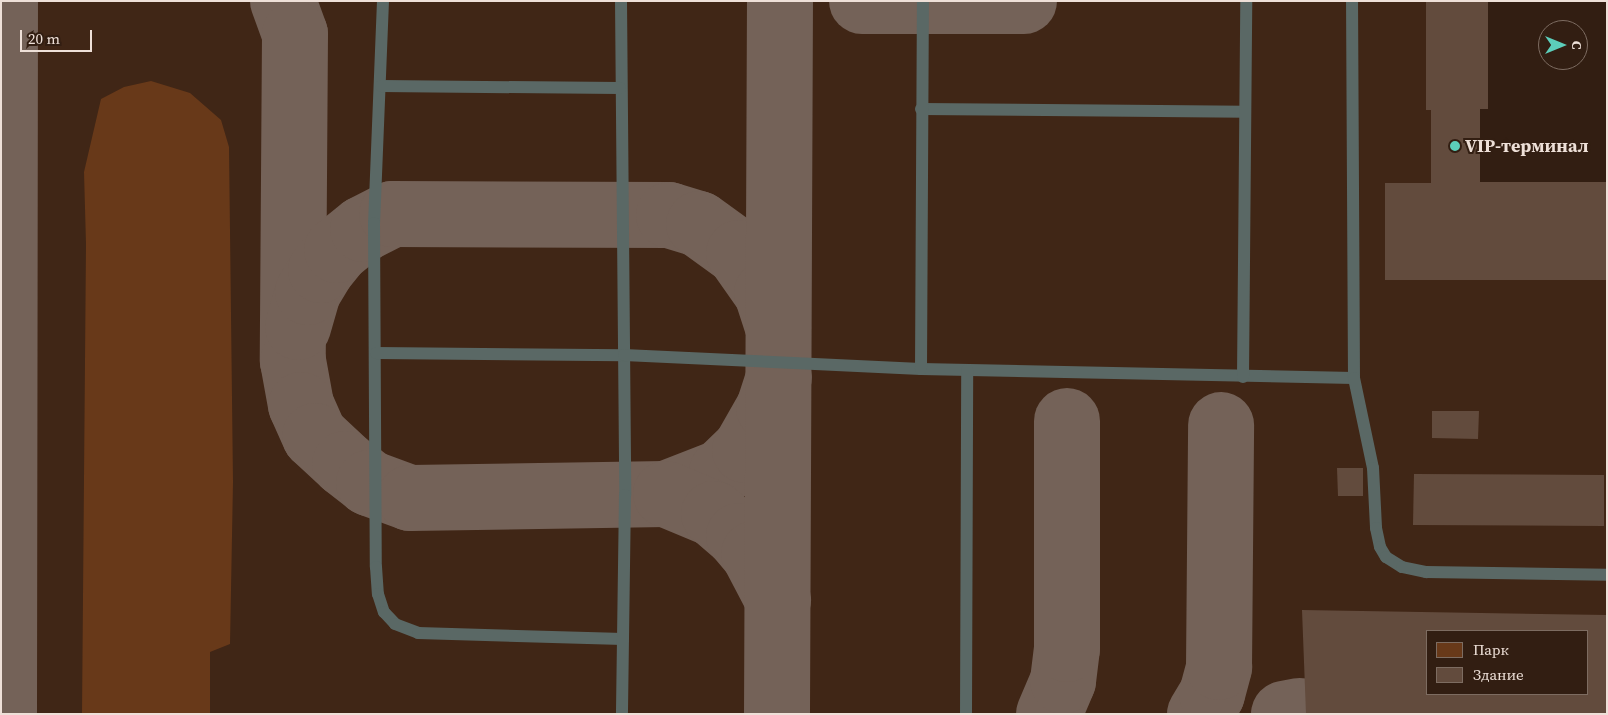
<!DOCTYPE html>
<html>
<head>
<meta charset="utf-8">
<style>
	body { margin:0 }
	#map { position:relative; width:1608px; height:715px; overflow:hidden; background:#321e12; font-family:"Source Serif 4",serif }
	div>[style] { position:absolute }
	.built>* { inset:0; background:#402616 }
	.green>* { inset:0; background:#683919 }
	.taxiway>* { height:66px; margin:-33px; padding:0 33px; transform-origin:33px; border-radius:33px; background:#746258 }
	.building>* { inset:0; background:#624b3d }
	.lane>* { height:12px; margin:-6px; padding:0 6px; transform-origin:6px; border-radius:6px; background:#5a6865 }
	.dots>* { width:14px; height:14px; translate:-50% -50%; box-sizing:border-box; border:2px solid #321e12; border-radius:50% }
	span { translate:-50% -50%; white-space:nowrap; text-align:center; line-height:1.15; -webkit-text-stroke:4px #321e12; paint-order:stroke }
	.poi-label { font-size:18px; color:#eee0d8; font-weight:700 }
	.left { translate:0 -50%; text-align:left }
	.frame { position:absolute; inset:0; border:2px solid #eee0d8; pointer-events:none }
	.legend { position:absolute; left:1426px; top:630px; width:162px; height:65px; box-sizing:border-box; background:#321e12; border:1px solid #7d6c61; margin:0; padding:6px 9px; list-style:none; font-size:15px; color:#eee0d8 }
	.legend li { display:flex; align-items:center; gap:10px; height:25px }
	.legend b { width:25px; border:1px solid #7d6c61 }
	.north { position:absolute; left:1538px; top:20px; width:50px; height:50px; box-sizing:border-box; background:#321e12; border:1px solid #7d6c61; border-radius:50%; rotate:90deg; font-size:14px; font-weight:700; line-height:20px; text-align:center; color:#eee0d8 }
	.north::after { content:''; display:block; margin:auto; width:18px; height:22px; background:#5cceba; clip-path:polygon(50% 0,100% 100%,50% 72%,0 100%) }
	.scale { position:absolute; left:20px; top:30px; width:72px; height:22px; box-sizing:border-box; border:2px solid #eee0d8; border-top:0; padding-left:6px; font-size:15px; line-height:18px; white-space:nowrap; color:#eee0d8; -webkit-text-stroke:4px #321e12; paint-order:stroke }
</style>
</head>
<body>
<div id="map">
	<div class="built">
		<i style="clip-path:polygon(evenodd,1px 1px,1426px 1px,1426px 110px,1431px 110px,1431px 183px,1385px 183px,1385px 280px,1607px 280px,1607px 714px,1px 714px,1px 1px,1427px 631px,1587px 631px,1587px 694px,1427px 694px,1427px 631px)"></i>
	</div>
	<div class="green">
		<i style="clip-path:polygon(151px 81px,190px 93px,221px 120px,229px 147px,233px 482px,230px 644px,210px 652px,210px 714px,82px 714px,86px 244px,84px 172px,101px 99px,124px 87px)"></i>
	</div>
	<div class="taxiway">
		<i style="left:283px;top:1px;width:35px;rotate:70deg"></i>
		<i style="left:295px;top:34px;width:327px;rotate:90.4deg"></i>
		<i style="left:293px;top:361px;width:45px;rotate:79.7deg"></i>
		<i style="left:301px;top:405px;width:34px;rotate:66deg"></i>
		<i style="left:315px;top:436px;width:41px;rotate:43deg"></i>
		<i style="left:345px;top:464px;width:31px;rotate:38deg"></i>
		<i style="left:369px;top:483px;width:44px;rotate:20.1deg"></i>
		<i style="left:410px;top:498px;width:256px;rotate:-0.9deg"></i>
		<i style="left:666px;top:494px;width:60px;rotate:-21.4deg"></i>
		<i style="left:722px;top:472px;width:32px;rotate:-44deg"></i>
		<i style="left:745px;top:450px;width:48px;rotate:-60.3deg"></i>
		<i style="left:769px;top:408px;width:32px;rotate:-72deg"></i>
		<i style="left:862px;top:1px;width:162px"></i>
		<i style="left:298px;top:327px;width:36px;rotate:-74deg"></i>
		<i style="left:308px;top:292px;width:26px;rotate:-59deg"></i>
		<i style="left:321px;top:270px;width:26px;rotate:-51deg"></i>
		<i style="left:337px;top:250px;width:33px;rotate:-39deg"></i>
		<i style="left:363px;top:229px;width:33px;rotate:-27deg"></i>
		<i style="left:392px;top:214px;width:277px;rotate:0.2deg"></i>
		<i style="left:669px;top:215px;width:31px;rotate:17deg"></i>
		<i style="left:699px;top:224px;width:49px;rotate:35.9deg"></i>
		<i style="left:739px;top:253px;width:49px;rotate:55deg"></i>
		<i style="left:767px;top:293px;width:36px;rotate:72deg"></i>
		<i style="left:666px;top:494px;width:52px;rotate:22.6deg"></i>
		<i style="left:714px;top:514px;width:33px;rotate:41deg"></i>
		<i style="left:739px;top:536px;width:23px;rotate:50deg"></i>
		<i style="left:754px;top:554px;width:52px;rotate:62.4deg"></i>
		<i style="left:4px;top:714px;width:713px;rotate:-89.92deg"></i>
		<i style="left:777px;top:714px;width:713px;rotate:-89.76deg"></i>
		<i style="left:1049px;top:714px;width:36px;rotate:-67deg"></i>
		<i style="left:1063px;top:681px;width:32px;rotate:-83deg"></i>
		<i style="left:1067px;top:649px;width:228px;rotate:-90deg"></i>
		<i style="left:1200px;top:714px;width:23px;rotate:-59deg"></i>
		<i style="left:1212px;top:694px;width:28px;rotate:-75deg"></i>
		<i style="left:1219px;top:667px;width:242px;rotate:-89.5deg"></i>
		<i style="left:1284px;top:714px;width:16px;rotate:-11deg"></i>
	</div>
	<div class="building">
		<i style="clip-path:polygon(1426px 1px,1488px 1px,1488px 109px,1480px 109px,1480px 182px,1607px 182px,1607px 280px,1385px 280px,1385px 183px,1431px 183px,1431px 110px,1426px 110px)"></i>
		<i style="clip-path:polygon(1432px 411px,1479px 411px,1478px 439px,1432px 438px)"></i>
		<i style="clip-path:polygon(1337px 468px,1363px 468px,1363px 496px,1338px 496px)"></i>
		<i style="clip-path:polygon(1414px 474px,1604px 475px,1604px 526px,1413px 525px)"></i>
		<i style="clip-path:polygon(evenodd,1302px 610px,1607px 615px,1607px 714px,1306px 714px,1302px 610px,1427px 631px,1587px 631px,1587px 694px,1427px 694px,1427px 631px)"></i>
	</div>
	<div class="lane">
		<i style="left:383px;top:1px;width:222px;rotate:92.3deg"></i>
		<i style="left:374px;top:223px;width:344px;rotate:89.7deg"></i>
		<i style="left:376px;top:567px;width:27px;rotate:86deg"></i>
		<i style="left:378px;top:594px;width:19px;rotate:72deg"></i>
		<i style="left:384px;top:612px;width:16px;rotate:47deg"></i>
		<i style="left:395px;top:624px;width:25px;rotate:21deg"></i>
		<i style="left:418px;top:633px;width:205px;rotate:1.7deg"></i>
		<i style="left:621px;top:1px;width:494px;rotate:89.5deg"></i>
		<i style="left:625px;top:495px;width:219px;rotate:90.8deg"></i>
		<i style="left:381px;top:86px;width:239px;rotate:0.5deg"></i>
		<i style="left:921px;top:109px;width:324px;rotate:0.5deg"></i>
		<i style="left:376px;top:353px;width:248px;rotate:0.5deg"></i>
		<i style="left:624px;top:355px;width:297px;rotate:2.7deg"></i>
		<i style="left:921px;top:369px;width:433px;rotate:1.2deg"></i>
		<i style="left:1354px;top:378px;width:377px;rotate:-90.3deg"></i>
		<i style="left:921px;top:369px;width:368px;rotate:-89.7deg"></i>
		<i style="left:1243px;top:377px;width:376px;rotate:-89.5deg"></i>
		<i style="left:1354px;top:378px;width:92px;rotate:78.1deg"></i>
		<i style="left:1373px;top:468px;width:60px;rotate:87.1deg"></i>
		<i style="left:1376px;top:528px;width:19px;rotate:78deg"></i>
		<i style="left:1380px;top:547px;width:12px;rotate:59deg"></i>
		<i style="left:1386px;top:557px;width:19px;rotate:32deg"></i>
		<i style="left:1402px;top:567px;width:25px;rotate:12deg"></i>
		<i style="left:1426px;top:572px;width:181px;rotate:0.9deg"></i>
		<i style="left:966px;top:714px;width:344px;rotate:-89.8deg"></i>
	</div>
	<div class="dots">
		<i style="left:1455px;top:146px;background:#5cceba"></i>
	</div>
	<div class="poi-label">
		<span class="left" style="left:1465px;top:146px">VIP-терминал</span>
	</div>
	<div class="frame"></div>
	<ul class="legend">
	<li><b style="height:14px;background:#683919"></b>Парк</li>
	<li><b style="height:14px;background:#624b3d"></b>Здание</li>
	</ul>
	<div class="north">С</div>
	<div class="scale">20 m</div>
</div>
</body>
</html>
